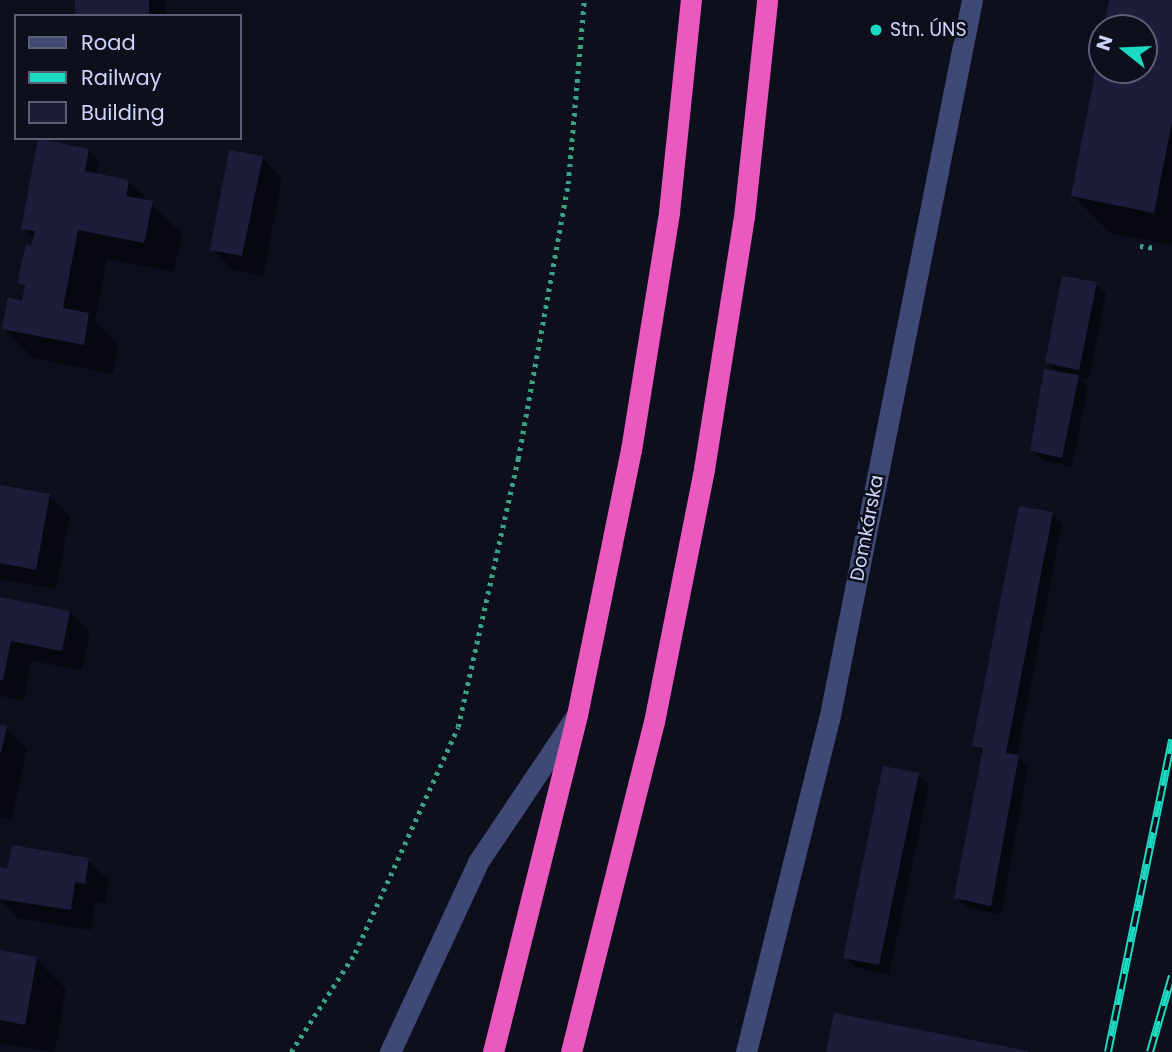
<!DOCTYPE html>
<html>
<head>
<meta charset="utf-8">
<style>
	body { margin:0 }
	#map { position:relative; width:1172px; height:1052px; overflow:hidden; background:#0e0f1d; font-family:Poppins,sans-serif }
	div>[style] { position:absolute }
	.shadow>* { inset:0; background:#0007 }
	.building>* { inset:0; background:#1c1d3b }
	.path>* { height:4.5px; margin-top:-2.25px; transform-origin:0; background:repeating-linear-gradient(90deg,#3ba284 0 3.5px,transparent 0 8.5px) }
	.minor>* { height:21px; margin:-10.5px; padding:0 10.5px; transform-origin:10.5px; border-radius:10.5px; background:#3e4976 }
	.highway>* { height:21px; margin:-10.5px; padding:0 10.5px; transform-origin:10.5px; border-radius:10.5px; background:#eb59c0 }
	.rail>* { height:8px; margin-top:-4px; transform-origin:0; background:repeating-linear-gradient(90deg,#0e0f1d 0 16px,#1adac2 0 32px); box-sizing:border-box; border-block:2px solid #1adac2 }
	.dots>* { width:19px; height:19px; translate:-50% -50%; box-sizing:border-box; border:4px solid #0e0f1d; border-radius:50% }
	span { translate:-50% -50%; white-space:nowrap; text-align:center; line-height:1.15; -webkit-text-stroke:5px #0e0f1d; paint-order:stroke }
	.poi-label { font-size:19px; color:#cfd4f9 }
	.left { translate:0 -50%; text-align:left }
	.street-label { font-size:19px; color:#cfd4f9 }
	.legend { position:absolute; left:14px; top:14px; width:228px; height:126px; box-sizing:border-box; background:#0e0f1d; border:2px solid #5b5e75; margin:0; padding:9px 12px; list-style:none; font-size:21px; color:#cfd4f9 }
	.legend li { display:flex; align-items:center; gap:14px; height:35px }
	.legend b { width:35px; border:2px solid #5b5e75 }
	.north { position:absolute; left:1088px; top:14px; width:70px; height:70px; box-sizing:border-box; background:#0e0f1d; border:2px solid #5b5e75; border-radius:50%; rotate:288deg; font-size:19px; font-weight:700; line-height:28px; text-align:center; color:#cfd4f9 }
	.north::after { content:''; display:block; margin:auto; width:24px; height:32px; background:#1adac2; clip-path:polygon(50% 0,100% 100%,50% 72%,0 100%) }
</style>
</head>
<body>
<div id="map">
	<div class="shadow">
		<i style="clip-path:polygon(77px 0,164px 0,168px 16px,76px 16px)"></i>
		<i style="clip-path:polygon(1111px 0,1172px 0,1172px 245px,1110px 233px,1073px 196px,1102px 45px,1102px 70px,1144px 70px,1144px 28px,1105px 28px)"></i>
		<i style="clip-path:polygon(88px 150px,99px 161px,96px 175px,128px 181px,182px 233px,174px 272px,107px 259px,95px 321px,118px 345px,113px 374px,33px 358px,3px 328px,24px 303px,26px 289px,20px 283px,35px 240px,23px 228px)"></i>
		<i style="clip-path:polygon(262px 158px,282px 179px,263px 276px,233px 270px,212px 249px)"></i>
		<i style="clip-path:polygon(1096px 284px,1106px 294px,1089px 379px,1078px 377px,1088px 387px,1072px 467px,1042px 460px,1031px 450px,1057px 373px,1047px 363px)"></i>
		<i style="clip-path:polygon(0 487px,49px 496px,70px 516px,56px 589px,0 579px)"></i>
		<i style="clip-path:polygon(1052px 514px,1062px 524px,1017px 756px,1028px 767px,1001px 915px,966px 907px,956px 897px,983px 755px,974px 745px)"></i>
		<i style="clip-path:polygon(0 599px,70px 612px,90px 633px,82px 670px,31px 661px,24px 700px,0 696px)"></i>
		<i style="clip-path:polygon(0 726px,6px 728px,27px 748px,12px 819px,0 817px)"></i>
		<i style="clip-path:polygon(918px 775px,929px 785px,889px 975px,855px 967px,845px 957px)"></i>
		<i style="clip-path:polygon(88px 860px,109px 880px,105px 904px,95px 902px,91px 930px,18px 918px,0 900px,0 879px,9px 871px)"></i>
		<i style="clip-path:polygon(0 952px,36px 959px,66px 989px,55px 1052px,0 1043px)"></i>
	</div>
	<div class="building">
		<i style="clip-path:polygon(75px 0,149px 0,149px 16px,75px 16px)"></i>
		<i style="clip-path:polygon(1109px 0,1172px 0,1172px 122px,1154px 213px,1071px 196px,1101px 42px,1102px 70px,1144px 70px,1144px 28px,1104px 28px)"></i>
		<i style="clip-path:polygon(38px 139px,89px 149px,85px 171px,129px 180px,126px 196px,153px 201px,144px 243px,78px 230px,63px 308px,89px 313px,84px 345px,2px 329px,8px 297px,22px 301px,25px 286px,18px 283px,20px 270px,26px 245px,31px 246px,35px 231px,21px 229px)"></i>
		<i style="clip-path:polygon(229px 150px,263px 156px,242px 256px,210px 250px)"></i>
		<i style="clip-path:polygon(1062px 276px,1097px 282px,1079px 370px,1045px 363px)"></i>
		<i style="clip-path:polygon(1044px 369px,1079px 375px,1062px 458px,1030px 451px)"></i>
		<i style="clip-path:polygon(0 485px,50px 494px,36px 570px,0 563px)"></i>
		<i style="clip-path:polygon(1019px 506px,1053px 512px,1006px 753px,1019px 755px,991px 906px,954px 898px,983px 748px,972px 746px)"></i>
		<i style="clip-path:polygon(0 597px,70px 611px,62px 651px,11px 641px,3px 680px,0 680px)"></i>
		<i style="clip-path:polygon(0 725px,7px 726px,1px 753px,0 753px)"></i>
		<i style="clip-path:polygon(883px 766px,919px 773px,879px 965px,843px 958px)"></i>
		<i style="clip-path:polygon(12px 845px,89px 858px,85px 884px,75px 882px,71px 910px,0 899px,0 867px,7px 869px)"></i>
		<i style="clip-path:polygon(0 950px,37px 957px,25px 1025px,0 1020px)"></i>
		<i style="clip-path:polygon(834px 1013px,1028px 1051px,1028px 1052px,826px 1052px)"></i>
	</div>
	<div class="path">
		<i style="left:1140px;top:246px;width:17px;rotate:7deg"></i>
		<i style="left:291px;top:1052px;width:118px;rotate:-57.1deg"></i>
		<i style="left:355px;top:953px;width:248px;rotate:-65.5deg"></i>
		<i style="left:458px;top:727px;width:275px;rotate:-77.4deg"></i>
		<i style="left:518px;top:459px;width:280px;rotate:-79.7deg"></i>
		<i style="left:568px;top:184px;width:185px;rotate:-85deg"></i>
	</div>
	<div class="minor">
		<i style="left:390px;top:1052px;width:209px;rotate:-65.1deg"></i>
		<i style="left:478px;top:862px;width:176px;rotate:-56.1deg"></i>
		<i style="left:746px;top:1052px;width:342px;rotate:-76deg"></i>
		<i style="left:829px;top:720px;width:734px;rotate:-78.77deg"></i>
	</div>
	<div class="highway">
		<i style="left:493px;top:1052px;width:347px;rotate:-76deg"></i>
		<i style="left:577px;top:715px;width:270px;rotate:-78.5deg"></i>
		<i style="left:631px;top:450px;width:241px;rotate:-80.9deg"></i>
		<i style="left:669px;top:212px;width:213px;rotate:-84.1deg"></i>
		<i style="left:571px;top:1052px;width:340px;rotate:-75.9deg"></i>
		<i style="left:654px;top:722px;width:258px;rotate:-78.8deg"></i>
		<i style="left:704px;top:469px;width:255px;rotate:-81deg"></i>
		<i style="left:744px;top:217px;width:218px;rotate:-83.9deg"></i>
	</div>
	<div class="rail">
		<i style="left:1108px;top:1052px;width:319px;rotate:-78.4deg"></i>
		<i style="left:1150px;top:1052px;width:79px;rotate:-73.9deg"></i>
	</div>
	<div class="dots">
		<i style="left:876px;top:30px;background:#1adac2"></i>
	</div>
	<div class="poi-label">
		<span class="left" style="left:890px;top:30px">Stn. ÚNS</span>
	</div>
	<div class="street-label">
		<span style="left:867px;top:528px;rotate:-79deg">Domkárska</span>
	</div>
	<ul class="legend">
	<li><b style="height:9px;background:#3e4976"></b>Road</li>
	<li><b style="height:9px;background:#1adac2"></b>Railway</li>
	<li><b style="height:19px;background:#1c1d3b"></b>Building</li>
	</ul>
	<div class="north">N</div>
</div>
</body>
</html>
